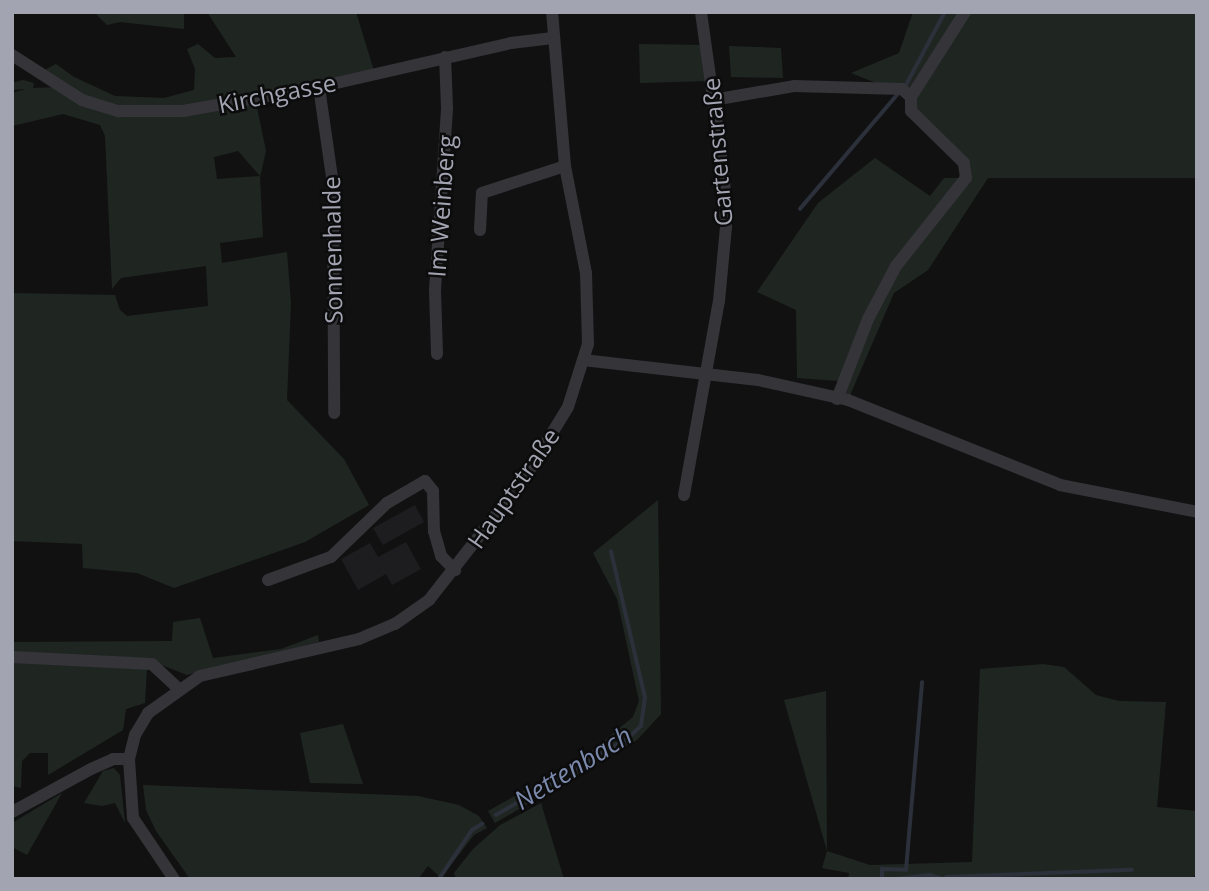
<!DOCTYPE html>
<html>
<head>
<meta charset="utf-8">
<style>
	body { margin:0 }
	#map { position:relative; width:1209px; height:891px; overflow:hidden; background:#111112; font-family:"Open Sans",sans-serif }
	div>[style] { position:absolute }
	.built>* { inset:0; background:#1d1d1f }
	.green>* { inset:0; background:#1f2622 }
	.water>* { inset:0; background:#2b303a }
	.stream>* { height:3.5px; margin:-1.75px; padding:0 1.75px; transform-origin:1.75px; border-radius:1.75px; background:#2b303a }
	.minor>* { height:12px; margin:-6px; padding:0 6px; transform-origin:6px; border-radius:6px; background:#343439 }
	span { translate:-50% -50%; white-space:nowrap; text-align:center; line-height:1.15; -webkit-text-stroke:5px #0c0c0d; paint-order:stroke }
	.street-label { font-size:24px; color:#a3a4b2 }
	.water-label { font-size:26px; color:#7b89ac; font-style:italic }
	.frame { position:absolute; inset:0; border:14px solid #a3a4b2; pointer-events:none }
</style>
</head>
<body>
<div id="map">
	<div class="built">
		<i style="clip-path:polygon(415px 505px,424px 522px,383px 545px,373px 528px)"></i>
		<i style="clip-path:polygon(406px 542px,421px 569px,392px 585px,386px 574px,358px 590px,341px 559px,370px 543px,378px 557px)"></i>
	</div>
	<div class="green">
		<i style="clip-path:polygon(184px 12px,184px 29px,120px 22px,107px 25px,95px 13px)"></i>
		<i style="clip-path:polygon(evenodd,207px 12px,356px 12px,375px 74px,255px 98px,266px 151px,260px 177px,263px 237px,220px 243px,222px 263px,287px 252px,291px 303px,287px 400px,344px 459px,369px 505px,305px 542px,174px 588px,137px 573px,83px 568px,82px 544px,12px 541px,12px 293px,115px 295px,120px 310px,127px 316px,208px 306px,206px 266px,121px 278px,112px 289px,105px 136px,100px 125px,63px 114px,12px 126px,12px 93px,26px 89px,12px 90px,12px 83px,23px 80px,34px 83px,33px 88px,58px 87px,37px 74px,56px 64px,74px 77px,115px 96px,164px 98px,194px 90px,195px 69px,187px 49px,198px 44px,215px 58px,236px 57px,207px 12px,238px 151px,260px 176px,217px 179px,214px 157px,238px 151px)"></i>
		<i style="clip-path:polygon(913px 12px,1197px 12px,1197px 178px,988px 178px,928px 270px,894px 293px,848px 400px,839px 381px,797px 378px,796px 310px,757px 292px,818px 203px,875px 158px,930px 196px,944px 178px,965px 178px,964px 163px,911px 111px,911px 97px,851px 73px,899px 53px)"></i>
		<i style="clip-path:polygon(639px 44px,706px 45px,709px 81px,640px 83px)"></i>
		<i style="clip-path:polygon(729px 46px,781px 48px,783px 78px,731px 77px)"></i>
		<i style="clip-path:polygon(658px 500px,661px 714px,637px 740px,495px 823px,488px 811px,584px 757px,633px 717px,639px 701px,617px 599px,593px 553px)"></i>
		<i style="clip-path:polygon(200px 618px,213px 658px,281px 649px,318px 635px,319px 642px,187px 675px,144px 658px,12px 656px,12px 642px,172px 641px,173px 622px)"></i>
		<i style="clip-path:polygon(12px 662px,147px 668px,145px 703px,126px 709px,123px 730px,48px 775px,48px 753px,30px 753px,22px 761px,21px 788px,12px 786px)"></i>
		<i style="clip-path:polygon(1043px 664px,1064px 667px,1096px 695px,1119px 701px,1166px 702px,1157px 807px,1197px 811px,1197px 874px,1191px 879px,848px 879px,849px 873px,822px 868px,827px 851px,784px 700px,826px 691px,827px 851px,870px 865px,972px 862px,980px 669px)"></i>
		<i style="clip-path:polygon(343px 724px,363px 784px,310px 783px,300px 733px)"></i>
		<i style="clip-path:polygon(114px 768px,120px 775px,125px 823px,115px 803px,102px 806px,84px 803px,103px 771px)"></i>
		<i style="clip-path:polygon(143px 785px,418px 796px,459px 805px,479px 816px,487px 828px,474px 835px,441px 878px,428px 866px,418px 879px,190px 879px,156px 831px,146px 810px)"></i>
		<i style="clip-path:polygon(62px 793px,27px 855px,12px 847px,12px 823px)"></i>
		<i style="clip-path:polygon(541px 803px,564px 879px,456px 879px,454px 873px,473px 849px,500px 825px)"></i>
	</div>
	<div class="water">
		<i style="clip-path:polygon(930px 873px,951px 879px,886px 878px)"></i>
	</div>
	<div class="stream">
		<i style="left:906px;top:85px;width:83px;rotate:-61.9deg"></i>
		<i style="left:800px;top:209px;width:151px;rotate:-49.6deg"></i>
		<i style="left:496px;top:815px;width:151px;rotate:-30.1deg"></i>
		<i style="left:627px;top:739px;width:19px;rotate:-43deg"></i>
		<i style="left:641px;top:726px;width:28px;rotate:-82deg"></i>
		<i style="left:645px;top:698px;width:150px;rotate:-103.1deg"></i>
		<i style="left:946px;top:877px;width:186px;rotate:-2.2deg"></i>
		<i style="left:439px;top:879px;width:59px;rotate:-56deg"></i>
		<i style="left:472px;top:830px;width:12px;rotate:-31deg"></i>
		<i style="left:882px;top:879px;width:10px;rotate:-90deg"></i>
		<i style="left:882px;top:869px;width:24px;rotate:2deg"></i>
		<i style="left:906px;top:870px;width:188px;rotate:-85.1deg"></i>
	</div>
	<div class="minor">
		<i style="left:12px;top:55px;width:83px;rotate:32.7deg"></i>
		<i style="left:82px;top:100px;width:39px;rotate:17deg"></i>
		<i style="left:119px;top:111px;width:64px"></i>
		<i style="left:183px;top:111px;width:138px;rotate:-10deg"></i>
		<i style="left:319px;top:87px;width:197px;rotate:-12.9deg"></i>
		<i style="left:511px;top:43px;width:42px;rotate:-6.8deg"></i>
		<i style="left:319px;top:87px;width:98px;rotate:81.8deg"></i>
		<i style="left:333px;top:184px;width:229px;rotate:89.7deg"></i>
		<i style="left:713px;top:100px;width:82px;rotate:-9.8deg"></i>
		<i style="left:794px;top:86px;width:108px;rotate:1.6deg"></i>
		<i style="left:902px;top:89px;width:12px;rotate:42deg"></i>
		<i style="left:911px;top:97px;width:101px;rotate:-57.6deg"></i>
		<i style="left:480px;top:230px;width:37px;rotate:-87deg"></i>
		<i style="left:482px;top:193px;width:87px;rotate:-18deg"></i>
		<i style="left:437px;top:354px;width:64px;rotate:-91.8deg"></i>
		<i style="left:435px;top:290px;width:182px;rotate:-86.2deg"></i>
		<i style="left:447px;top:108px;width:51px;rotate:-92.2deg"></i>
		<i style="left:583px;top:360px;width:176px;rotate:6.5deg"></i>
		<i style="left:758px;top:380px;width:92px;rotate:12.5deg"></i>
		<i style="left:848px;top:400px;width:228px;rotate:21.8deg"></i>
		<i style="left:1060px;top:485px;width:140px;rotate:11.1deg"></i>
		<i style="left:837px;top:399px;width:86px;rotate:-68.8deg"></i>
		<i style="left:868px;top:319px;width:60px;rotate:-62.2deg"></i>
		<i style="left:896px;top:266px;width:112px;rotate:-51.5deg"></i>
		<i style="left:966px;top:178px;width:15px;rotate:-98deg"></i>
		<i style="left:964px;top:163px;width:74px;rotate:-135.5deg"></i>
		<i style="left:911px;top:111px;width:14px;rotate:-90deg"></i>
		<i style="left:684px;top:495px;width:197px;rotate:-79.8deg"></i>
		<i style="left:719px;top:301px;width:74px;rotate:-84.6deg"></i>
		<i style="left:726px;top:227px;width:51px;rotate:-92.2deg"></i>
		<i style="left:724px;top:176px;width:166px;rotate:-98deg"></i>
		<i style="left:268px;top:580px;width:67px;rotate:-20.1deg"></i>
		<i style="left:331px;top:557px;width:78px;rotate:-44deg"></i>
		<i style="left:387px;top:503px;width:44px;rotate:-30.1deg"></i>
		<i style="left:425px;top:481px;width:13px;rotate:51deg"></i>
		<i style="left:433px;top:491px;width:40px;rotate:88.6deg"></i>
		<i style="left:434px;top:531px;width:26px;rotate:74deg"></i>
		<i style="left:441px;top:556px;width:20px;rotate:45deg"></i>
		<i style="left:12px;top:657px;width:140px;rotate:2.9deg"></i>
		<i style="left:152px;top:664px;width:35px;rotate:43deg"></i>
		<i style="left:12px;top:812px;width:90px;rotate:-28.6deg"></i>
		<i style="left:91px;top:769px;width:24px;rotate:-24deg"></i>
		<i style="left:113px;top:759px;width:16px"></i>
		<i style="left:174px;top:879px;width:73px;rotate:-123.9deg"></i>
		<i style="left:133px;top:818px;width:59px;rotate:-93.9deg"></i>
		<i style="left:129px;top:759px;width:25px;rotate:-76deg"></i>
		<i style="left:135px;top:735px;width:26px;rotate:-59deg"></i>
		<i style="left:148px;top:713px;width:64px;rotate:-35.4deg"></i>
		<i style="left:200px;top:676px;width:163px;rotate:-13.1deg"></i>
		<i style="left:359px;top:639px;width:39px;rotate:-23deg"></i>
		<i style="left:395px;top:624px;width:42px;rotate:-35.2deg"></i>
		<i style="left:429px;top:600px;width:154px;rotate:-51.9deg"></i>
		<i style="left:524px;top:479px;width:84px;rotate:-58.6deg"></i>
		<i style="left:568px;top:407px;width:66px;rotate:-72.4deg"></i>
		<i style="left:588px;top:344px;width:71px;rotate:-91.6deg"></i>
		<i style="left:586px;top:273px;width:109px;rotate:-101.1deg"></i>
		<i style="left:565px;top:166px;width:155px;rotate:-94.8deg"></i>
	</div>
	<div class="street-label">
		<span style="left:277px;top:93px;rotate:-11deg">Kirchgasse</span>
		<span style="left:717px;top:152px;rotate:-95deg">Gartenstraße</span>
		<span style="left:441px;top:206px;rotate:-86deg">Im Weinberg</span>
		<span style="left:332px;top:250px;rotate:-91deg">Sonnenhalde</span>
		<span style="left:513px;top:488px;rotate:-55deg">Hauptstraße</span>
	</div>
	<div class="water-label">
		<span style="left:573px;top:768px;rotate:-32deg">Nettenbach</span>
	</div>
	<div class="frame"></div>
</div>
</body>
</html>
